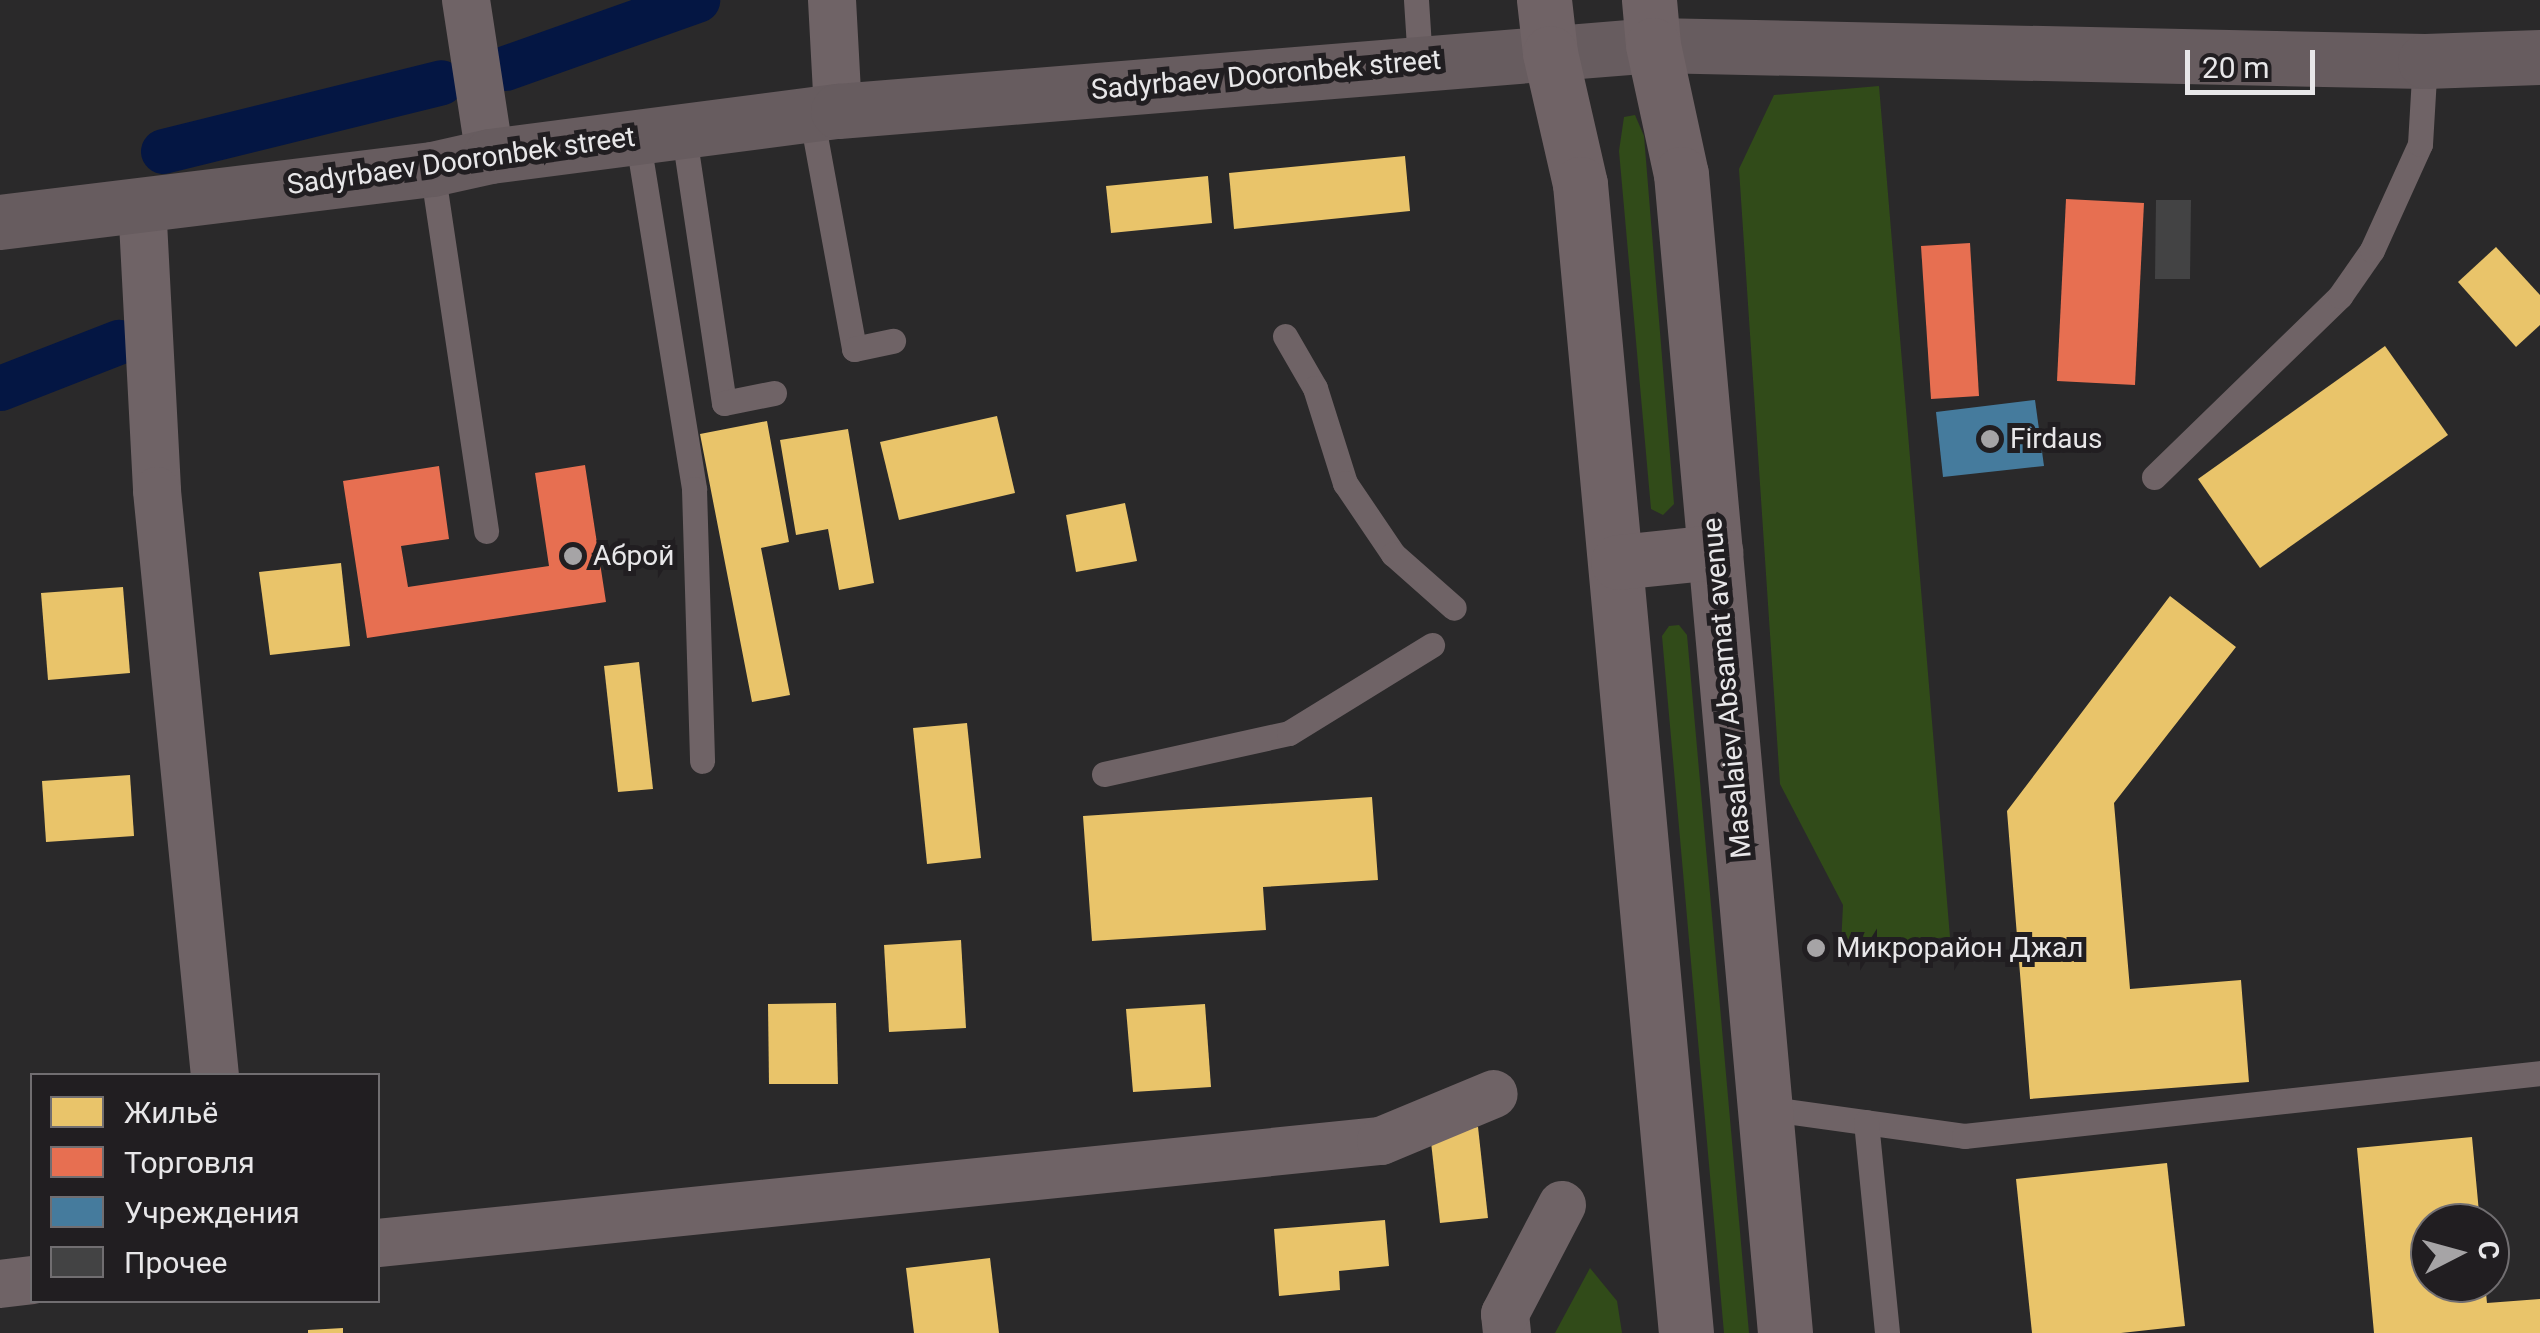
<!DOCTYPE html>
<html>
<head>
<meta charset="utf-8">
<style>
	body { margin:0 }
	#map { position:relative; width:2540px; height:1333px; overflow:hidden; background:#2a292a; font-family:Roboto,sans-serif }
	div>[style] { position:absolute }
	.green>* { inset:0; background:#314b19 }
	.homes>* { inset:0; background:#e9c46a }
	.shops>* { inset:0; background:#e76f51 }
	.public>* { inset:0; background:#457b9d }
	.canal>* { height:45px; margin:-22.5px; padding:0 22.5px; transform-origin:22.5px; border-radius:22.5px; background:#041643 }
	.building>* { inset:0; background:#434344 }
	.lane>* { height:25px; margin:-12.5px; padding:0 12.5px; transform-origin:12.5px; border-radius:12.5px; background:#6f6366 }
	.street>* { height:48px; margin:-24px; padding:0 24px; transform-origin:24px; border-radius:24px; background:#6f6366 }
	.secondary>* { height:55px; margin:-27.5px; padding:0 27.5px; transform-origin:27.5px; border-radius:27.5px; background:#675c5f }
	.primary>* { height:55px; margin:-27.5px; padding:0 27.5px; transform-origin:27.5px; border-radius:27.5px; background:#706366 }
	.dots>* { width:28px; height:28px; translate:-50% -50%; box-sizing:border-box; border:5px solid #211e21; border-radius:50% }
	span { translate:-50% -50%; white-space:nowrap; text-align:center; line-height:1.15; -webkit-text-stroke:10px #211e21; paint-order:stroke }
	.street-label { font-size:28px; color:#e8e7e9 }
	.poi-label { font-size:28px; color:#e8e7e9 }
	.left { translate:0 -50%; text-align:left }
	.legend { position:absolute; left:30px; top:1073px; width:350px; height:230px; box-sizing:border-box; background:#211e21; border:2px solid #716e71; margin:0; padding:12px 18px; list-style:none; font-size:30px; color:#e8e7e9 }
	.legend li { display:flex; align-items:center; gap:20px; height:50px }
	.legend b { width:50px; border:2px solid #716e71 }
	.north { position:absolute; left:2410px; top:1203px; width:100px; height:100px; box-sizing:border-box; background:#211e21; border:2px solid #716e71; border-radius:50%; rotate:84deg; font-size:28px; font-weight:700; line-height:40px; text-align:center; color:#e8e7e9 }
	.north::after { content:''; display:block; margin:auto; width:35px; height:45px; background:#a6a4a6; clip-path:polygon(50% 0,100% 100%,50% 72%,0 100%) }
	.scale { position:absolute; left:2185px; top:50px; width:130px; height:45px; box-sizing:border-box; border:5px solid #e8e7e9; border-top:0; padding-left:12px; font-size:30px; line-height:35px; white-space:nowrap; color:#e8e7e9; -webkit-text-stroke:8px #211e21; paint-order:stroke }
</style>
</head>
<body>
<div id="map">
	<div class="green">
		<i style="clip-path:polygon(1879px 86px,1950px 937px,1841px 946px,1843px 905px,1780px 784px,1739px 169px,1774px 95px)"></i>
		<i style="clip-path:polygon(1635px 115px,1644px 136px,1674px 504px,1663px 515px,1651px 509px,1619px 151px,1624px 117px)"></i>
		<i style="clip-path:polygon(1679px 625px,1687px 635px,1749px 1333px,1724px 1333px,1662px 636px,1669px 626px)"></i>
		<i style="clip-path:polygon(1590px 1268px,1617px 1301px,1622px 1333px,1555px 1333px)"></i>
	</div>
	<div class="homes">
		<i style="clip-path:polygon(1405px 156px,1410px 211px,1234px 229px,1229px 173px)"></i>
		<i style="clip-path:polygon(1208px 176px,1212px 223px,1111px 233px,1106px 186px)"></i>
		<i style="clip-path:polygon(2496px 247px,2540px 295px,2540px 325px,2516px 347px,2458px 282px)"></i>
		<i style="clip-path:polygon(2385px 346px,2448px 435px,2260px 568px,2198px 479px)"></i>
		<i style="clip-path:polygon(997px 416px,1015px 493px,899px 520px,880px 442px)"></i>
		<i style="clip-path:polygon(767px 421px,789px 542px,761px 548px,790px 695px,752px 702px,700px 434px)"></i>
		<i style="clip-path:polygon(848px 429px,874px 583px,839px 590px,828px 529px,796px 535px,780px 440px)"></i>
		<i style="clip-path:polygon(1125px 503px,1137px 561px,1076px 572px,1066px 515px)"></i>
		<i style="clip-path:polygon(341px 563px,350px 646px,270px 655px,259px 572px)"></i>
		<i style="clip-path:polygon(123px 587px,130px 673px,48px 680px,41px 593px)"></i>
		<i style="clip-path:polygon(2170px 596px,2236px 647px,2114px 803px,2130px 989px,2241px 980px,2249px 1082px,2030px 1099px,2007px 811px)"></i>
		<i style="clip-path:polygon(639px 662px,653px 789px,618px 792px,604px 666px)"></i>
		<i style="clip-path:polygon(967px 723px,981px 858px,927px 864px,913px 728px)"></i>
		<i style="clip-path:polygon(130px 775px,134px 836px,46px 842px,42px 781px)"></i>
		<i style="clip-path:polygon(1372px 797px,1378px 880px,1263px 887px,1266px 930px,1092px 941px,1083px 816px)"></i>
		<i style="clip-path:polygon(961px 940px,966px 1028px,889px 1032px,884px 945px)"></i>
		<i style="clip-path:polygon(836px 1003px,838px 1084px,769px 1084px,768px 1004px)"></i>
		<i style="clip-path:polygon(1205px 1004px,1211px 1087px,1133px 1092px,1126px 1009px)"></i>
		<i style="clip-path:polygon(1478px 1127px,1488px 1218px,1440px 1223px,1430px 1133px)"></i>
		<i style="clip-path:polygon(2472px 1137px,2480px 1223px,2430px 1223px,2430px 1283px,2485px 1283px,2487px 1303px,2540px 1299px,2540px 1333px,2374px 1333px,2357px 1148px)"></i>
		<i style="clip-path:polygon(2167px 1163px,2185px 1326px,2121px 1333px,2032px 1333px,2016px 1179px)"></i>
		<i style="clip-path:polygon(1385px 1220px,1389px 1266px,1339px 1271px,1340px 1290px,1279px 1296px,1274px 1229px)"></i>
		<i style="clip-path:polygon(990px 1258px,999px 1333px,914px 1333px,906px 1268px)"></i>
		<i style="clip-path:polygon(343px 1328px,343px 1333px,308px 1333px,308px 1330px)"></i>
	</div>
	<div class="shops">
		<i style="clip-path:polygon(2066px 199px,2144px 203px,2135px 385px,2057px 381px)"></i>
		<i style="clip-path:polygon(1970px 243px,1979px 396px,1931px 399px,1921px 246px)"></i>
		<i style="clip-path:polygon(585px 465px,606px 602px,367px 638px,343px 481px,439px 466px,449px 539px,401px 546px,408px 587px,549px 566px,535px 473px)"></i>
	</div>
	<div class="public">
		<i style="clip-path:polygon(2035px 400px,2044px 466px,1943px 477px,1936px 412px)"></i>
	</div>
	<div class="canal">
		<i style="left:505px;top:68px;width:204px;rotate:-19.5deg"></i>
		<i style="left:163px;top:151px;width:286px;rotate:-13.9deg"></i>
		<i style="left:0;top:388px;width:127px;rotate:-21.3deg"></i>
	</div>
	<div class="building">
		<i style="clip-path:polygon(2156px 200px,2191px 200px,2190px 279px,2155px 279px)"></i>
	</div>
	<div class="lane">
		<i style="left:1416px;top:0;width:62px;rotate:86.3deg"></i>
		<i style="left:811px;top:114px;width:239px;rotate:79.6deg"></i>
		<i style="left:854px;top:349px;width:40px;rotate:-12deg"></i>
		<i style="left:683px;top:129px;width:277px;rotate:81.5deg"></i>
		<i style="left:724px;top:403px;width:51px;rotate:-11.3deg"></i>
		<i style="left:637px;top:136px;width:358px;rotate:80.8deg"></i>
		<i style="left:694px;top:489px;width:272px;rotate:88.3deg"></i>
		<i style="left:432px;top:169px;width:366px;rotate:81.5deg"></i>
		<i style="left:1285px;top:336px;width:60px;rotate:60deg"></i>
		<i style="left:1315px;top:388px;width:100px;rotate:72.5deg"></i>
		<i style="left:1345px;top:483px;width:86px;rotate:55.9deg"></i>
		<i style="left:1393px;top:554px;width:81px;rotate:41.5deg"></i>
		<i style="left:2154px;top:477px;width:260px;rotate:-44.2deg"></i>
		<i style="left:2340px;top:296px;width:56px;rotate:-55.2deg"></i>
		<i style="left:2372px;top:250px;width:116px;rotate:-65.6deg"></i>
		<i style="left:2420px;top:144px;width:83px;rotate:-86.6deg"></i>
		<i style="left:1104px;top:774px;width:189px;rotate:-12.5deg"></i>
		<i style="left:1289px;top:733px;width:168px;rotate:-31.6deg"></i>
		<i style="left:1765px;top:1108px;width:201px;rotate:8deg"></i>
		<i style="left:1964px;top:1136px;width:579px;rotate:-6.24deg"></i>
		<i style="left:1866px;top:1122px;width:212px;rotate:84.3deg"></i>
	</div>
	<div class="street">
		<i style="left:466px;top:0;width:158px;rotate:81.3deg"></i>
		<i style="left:832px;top:0;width:111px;rotate:86.9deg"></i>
		<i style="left:142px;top:203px;width:288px;rotate:87deg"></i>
		<i style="left:157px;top:491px;width:588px;rotate:84.34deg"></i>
		<i style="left:378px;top:1243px;width:1008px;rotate:-5.81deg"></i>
		<i style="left:1381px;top:1141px;width:122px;rotate:-22.6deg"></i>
		<i style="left:0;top:1284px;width:32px;rotate:-7deg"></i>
		<i style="left:1507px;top:1333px;width:19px;rotate:-96deg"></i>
		<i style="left:1505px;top:1314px;width:123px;rotate:-62.4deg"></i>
	</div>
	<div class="secondary">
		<i style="left:0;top:222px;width:435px;rotate:-7deg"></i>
		<i style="left:432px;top:169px;width:59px;rotate:-12.6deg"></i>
		<i style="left:490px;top:156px;width:351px;rotate:-7.4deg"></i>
		<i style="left:838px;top:111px;width:818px;rotate:-4.63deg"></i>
		<i style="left:1653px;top:45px;width:772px;rotate:1.19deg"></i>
		<i style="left:2425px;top:61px;width:115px;rotate:-2deg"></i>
	</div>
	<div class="primary">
		<i style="left:1544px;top:0;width:53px;rotate:83.5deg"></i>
		<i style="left:1550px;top:53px;width:134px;rotate:77.1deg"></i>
		<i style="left:1580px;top:184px;width:1154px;rotate:84.73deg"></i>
		<i style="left:1649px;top:0;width:45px;rotate:84.9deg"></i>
		<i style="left:1653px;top:45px;width:132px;rotate:77.8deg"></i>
		<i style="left:1681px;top:174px;width:1164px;rotate:84.87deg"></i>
		<i style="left:1618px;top:562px;width:98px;rotate:-5.9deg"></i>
	</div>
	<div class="dots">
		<i style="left:1990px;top:439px;background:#a6a4a6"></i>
		<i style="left:573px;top:556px;background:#a6a4a6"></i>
		<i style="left:1816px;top:948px;background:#a6a4a6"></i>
	</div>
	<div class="street-label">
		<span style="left:1266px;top:75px;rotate:-5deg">Sadyrbaev Dooronbek street</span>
		<span style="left:461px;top:161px;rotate:-8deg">Sadyrbaev Dooronbek street</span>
		<span style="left:1727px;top:688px;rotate:-95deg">Masalaiev Absamat avenue</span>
	</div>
	<div class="poi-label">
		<span class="left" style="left:2010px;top:439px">Firdaus</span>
		<span class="left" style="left:593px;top:556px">Аброй</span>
		<span class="left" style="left:1836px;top:948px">Микрорайон Джал</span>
	</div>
	<ul class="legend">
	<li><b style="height:28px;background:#e9c46a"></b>Жильё</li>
	<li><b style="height:28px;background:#e76f51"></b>Торговля</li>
	<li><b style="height:28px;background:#457b9d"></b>Учреждения</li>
	<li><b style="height:28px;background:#434344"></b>Прочее</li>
	</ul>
	<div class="north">С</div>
	<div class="scale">20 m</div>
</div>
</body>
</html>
